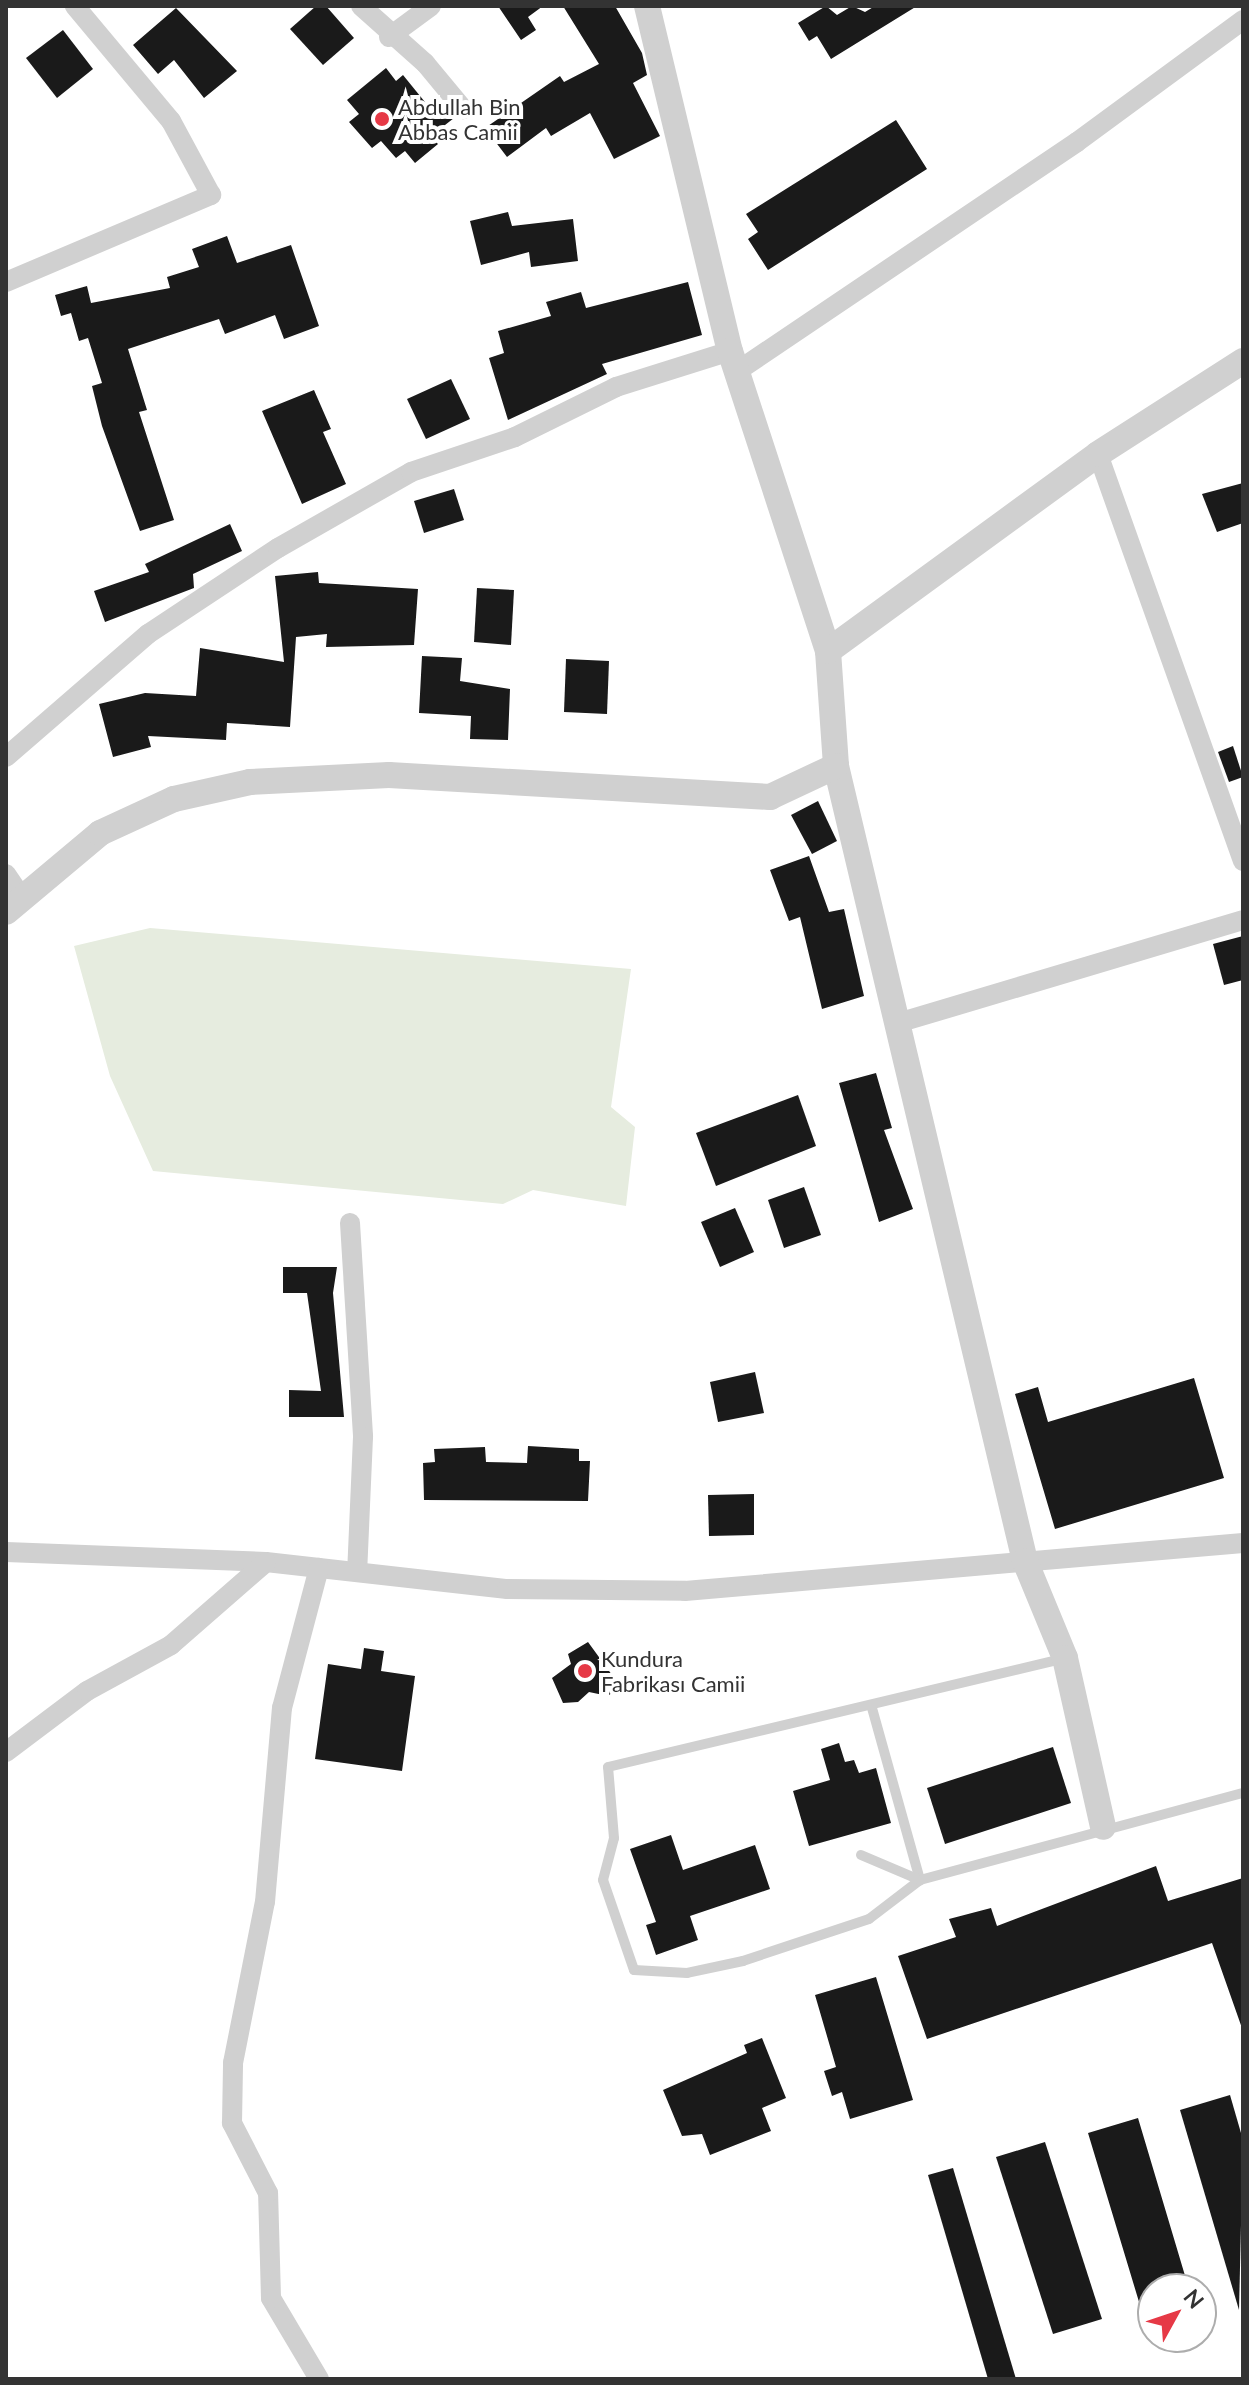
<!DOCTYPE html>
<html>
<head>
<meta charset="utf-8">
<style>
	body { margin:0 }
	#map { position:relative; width:1249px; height:2385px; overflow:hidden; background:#fff; font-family:Lato,sans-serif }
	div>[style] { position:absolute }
	.green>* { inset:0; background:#e6ecdf }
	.building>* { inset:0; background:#1a1a1a }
	.service>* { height:10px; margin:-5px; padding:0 5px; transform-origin:5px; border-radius:5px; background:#d0d0d0 }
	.minor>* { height:20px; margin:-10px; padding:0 10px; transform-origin:10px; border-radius:10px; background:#d0d0d0 }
	.tertiary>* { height:26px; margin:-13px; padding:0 13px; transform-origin:13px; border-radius:13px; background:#d0d0d0 }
	.dots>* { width:22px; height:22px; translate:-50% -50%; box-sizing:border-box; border:4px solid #fff; border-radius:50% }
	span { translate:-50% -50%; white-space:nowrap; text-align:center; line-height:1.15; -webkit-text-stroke:8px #fff; paint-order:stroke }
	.poi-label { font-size:22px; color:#333 }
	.left { translate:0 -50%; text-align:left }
	.frame { position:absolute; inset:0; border:8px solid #333; pointer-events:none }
	.north { position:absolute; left:1137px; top:2273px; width:80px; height:80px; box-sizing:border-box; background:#fff; border:2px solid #adadad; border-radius:50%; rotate:50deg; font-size:22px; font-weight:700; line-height:32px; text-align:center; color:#333 }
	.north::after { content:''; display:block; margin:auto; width:28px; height:36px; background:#e63946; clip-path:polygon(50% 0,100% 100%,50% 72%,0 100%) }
</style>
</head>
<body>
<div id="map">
	<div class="green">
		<i style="clip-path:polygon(150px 928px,631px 969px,611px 1107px,635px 1127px,626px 1206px,533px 1190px,503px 1204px,153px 1171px,110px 1076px,74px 946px)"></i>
	</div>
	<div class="building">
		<i style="clip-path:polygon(316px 6px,326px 6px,354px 38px,323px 65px,290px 29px)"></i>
		<i style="clip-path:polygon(498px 6px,543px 6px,528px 17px,536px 30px,521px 40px)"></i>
		<i style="clip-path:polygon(563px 6px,615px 6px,642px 53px,647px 75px,633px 83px,660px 136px,614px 159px,590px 113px,551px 136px,546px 128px,507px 157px,485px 128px,560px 76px,564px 82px,599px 64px)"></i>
		<i style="clip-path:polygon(826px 6px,837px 15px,852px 6px,865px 12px,875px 6px,917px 6px,831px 59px,817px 36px,809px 41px,798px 23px)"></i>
		<i style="clip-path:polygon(176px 8px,237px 71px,204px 98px,174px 60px,158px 74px,133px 45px)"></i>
		<i style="clip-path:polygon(63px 30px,93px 69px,57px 98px,26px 58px)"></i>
		<i style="clip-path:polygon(386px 68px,396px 81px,403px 75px,429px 107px,438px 100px,454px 118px,431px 136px,438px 144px,415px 163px,405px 151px,396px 158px,381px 141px,372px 148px,349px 122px,359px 114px,347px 100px)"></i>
		<i style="clip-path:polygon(896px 120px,927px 169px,768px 270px,748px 239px,758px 232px,746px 214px)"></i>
		<i style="clip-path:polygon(508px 212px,512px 226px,573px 219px,578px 261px,531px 267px,529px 252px,481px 265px,470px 221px)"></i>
		<i style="clip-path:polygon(227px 236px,237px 263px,291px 245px,319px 326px,284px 339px,275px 315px,225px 334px,219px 319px,128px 349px,147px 410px,139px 412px,174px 520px,140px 531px,102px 426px,92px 386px,102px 383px,88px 338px,79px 341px,71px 313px,61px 316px,55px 295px,87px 286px,91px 303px,170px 288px,167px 277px,199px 267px,192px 249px)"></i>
		<i style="clip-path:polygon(688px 282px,702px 335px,602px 364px,607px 374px,508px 420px,489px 358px,504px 353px,498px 331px,551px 316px,546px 302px,581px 292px,586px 308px)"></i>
		<i style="clip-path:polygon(451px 379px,470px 419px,426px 439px,407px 399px)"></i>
		<i style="clip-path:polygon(314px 390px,331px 429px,323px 432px,346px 484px,302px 504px,262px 411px)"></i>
		<i style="clip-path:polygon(1243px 483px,1243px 523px,1217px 532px,1202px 494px)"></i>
		<i style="clip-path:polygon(454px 489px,464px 520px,424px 533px,414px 501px)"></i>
		<i style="clip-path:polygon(230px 524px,242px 551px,193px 574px,194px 588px,105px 622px,94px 591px,149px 572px,145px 564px)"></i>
		<i style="clip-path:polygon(318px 572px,319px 583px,418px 589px,414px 645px,326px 647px,327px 634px,296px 637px,290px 727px,227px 723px,226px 740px,148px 736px,151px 747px,113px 757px,99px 704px,145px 693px,196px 696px,200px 648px,284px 662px,275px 576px)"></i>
		<i style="clip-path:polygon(477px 588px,514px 590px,511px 645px,474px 642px)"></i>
		<i style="clip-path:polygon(422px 656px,462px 658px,460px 681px,510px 689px,508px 740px,470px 739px,471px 716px,419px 713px)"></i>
		<i style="clip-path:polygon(566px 659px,609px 661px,607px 714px,564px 712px)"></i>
		<i style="clip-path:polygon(1233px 746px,1243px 777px,1229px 782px,1218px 752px)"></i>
		<i style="clip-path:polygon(818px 801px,837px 841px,812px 854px,791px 815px)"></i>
		<i style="clip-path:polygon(809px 856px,829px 912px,844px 909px,864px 996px,822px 1009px,800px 917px,789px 921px,770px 870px)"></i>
		<i style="clip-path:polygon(1243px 936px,1243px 980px,1224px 985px,1213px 944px)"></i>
		<i style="clip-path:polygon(876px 1073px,892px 1128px,884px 1130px,913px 1209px,879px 1222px,839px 1083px)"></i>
		<i style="clip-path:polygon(798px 1095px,816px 1146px,716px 1186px,696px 1133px)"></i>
		<i style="clip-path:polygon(804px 1187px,821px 1235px,784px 1248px,768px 1200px)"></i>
		<i style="clip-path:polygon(735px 1208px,754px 1252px,720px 1267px,701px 1222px)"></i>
		<i style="clip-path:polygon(283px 1267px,337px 1267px,333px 1293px,344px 1417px,289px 1417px,289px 1390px,321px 1391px,307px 1293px,283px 1293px)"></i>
		<i style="clip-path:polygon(755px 1372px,764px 1413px,718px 1422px,710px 1382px)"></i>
		<i style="clip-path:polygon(1194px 1378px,1224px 1478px,1055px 1529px,1015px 1394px,1038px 1387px,1048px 1422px)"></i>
		<i style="clip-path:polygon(528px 1446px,579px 1449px,579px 1461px,590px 1461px,588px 1501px,424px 1500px,423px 1463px,435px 1462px,434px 1449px,485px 1447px,486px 1462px,527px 1463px)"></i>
		<i style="clip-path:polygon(754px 1494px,754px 1535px,709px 1536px,708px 1495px)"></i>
		<i style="clip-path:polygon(588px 1642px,620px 1686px,608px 1696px,589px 1692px,578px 1702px,563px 1703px,552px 1678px,571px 1664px,568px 1654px)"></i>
		<i style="clip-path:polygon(364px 1648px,384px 1651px,381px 1671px,415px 1676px,402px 1771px,315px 1759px,328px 1664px,361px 1669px)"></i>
		<i style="clip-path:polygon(839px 1743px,845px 1762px,854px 1760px,859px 1773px,876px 1768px,891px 1823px,809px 1846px,793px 1791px,830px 1780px,821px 1749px)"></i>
		<i style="clip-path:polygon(1053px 1747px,1071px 1803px,945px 1844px,927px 1788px)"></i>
		<i style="clip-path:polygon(671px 1835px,683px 1870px,755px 1845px,770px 1889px,690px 1916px,698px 1940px,656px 1955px,646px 1925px,656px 1922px,630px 1849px)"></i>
		<i style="clip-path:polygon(1156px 1866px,1168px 1901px,1243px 1878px,1243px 2031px,1212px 1943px,927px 2039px,898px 1956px,956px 1937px,949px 1919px,991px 1908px,997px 1926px)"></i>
		<i style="clip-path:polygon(876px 1977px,913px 2100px,850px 2119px,842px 2092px,832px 2096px,824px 2071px,836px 2067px,815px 1995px)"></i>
		<i style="clip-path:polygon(762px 2038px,786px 2098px,762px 2108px,771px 2131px,710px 2155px,702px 2134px,682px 2136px,663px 2090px,747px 2053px,744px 2045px)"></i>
		<i style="clip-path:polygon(1230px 2095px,1243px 2140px,1239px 2310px,1180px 2110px)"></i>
		<i style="clip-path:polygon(1138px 2118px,1189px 2289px,1153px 2289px,1149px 2335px,1088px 2133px)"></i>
		<i style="clip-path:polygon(1045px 2142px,1102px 2319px,1053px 2334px,996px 2157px)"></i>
		<i style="clip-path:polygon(953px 2168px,1016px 2379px,988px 2379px,928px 2175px)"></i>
	</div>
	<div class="service">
		<i style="left:872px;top:1708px;width:179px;rotate:74.4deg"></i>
		<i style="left:920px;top:1880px;width:64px;rotate:142.6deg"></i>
		<i style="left:869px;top:1919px;width:133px;rotate:161.6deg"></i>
		<i style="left:743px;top:1961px;width:57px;rotate:167.9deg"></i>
		<i style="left:687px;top:1973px;width:53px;rotate:-176.8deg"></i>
		<i style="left:634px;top:1970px;width:95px;rotate:-109deg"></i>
		<i style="left:603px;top:1880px;width:43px;rotate:-75.3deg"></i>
		<i style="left:614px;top:1838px;width:71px;rotate:-94.8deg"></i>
		<i style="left:608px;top:1767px;width:470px;rotate:-13.4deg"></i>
		<i style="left:861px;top:1855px;width:64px;rotate:23deg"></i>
		<i style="left:920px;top:1880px;width:335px;rotate:-15.1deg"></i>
	</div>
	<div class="minor">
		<i style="left:361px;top:6px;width:86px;rotate:41.7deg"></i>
		<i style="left:425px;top:63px;width:60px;rotate:50.4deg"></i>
		<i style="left:389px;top:37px;width:52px;rotate:-36.4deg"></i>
		<i style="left:6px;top:282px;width:223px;rotate:-23deg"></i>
		<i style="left:211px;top:195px;width:84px;rotate:-118.4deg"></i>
		<i style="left:171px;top:121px;width:150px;rotate:-129.9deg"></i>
		<i style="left:739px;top:370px;width:408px;rotate:-34deg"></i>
		<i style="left:1077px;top:142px;width:206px;rotate:-36.3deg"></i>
		<i style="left:1098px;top:454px;width:432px;rotate:70.4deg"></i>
		<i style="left:6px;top:757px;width:188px;rotate:-40.9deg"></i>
		<i style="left:148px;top:634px;width:156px;rotate:-33.5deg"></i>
		<i style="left:278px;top:548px;width:153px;rotate:-29.7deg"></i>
		<i style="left:411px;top:472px;width:110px;rotate:-18.6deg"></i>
		<i style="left:515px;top:437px;width:113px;rotate:-26.3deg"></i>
		<i style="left:616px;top:387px;width:120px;rotate:-17.5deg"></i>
		<i style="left:6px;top:874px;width:27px;rotate:56deg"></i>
		<i style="left:901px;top:1022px;width:357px;rotate:-16.6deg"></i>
		<i style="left:350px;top:1223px;width:214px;rotate:86.5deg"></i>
		<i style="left:363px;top:1437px;width:135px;rotate:92.5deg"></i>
		<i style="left:6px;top:1552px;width:260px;rotate:2.2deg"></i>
		<i style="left:266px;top:1562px;width:243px;rotate:6.4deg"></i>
		<i style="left:507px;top:1589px;width:178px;rotate:0.6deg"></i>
		<i style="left:685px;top:1591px;width:560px;rotate:-4.92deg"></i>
		<i style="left:6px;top:1752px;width:101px;rotate:-37deg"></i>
		<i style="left:87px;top:1691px;width:96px;rotate:-28.7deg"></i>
		<i style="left:171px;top:1645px;width:126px;rotate:-41.1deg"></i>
		<i style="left:319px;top:2379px;width:94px;rotate:-120.7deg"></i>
		<i style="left:271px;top:2298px;width:105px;rotate:-91.6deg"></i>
		<i style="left:268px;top:2193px;width:79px;rotate:-117.2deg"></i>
		<i style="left:232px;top:2123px;width:60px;rotate:-89deg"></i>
		<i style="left:233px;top:2063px;width:164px;rotate:-78.8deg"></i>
		<i style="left:265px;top:1902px;width:195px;rotate:-85deg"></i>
		<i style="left:282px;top:1708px;width:145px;rotate:-75.2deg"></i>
	</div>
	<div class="tertiary">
		<i style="left:647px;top:6px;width:355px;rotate:76.5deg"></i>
		<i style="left:730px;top:351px;width:316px;rotate:71.9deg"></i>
		<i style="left:828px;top:651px;width:115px;rotate:86deg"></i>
		<i style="left:836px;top:766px;width:817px;rotate:76.63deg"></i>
		<i style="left:1025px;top:1561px;width:105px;rotate:67.6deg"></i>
		<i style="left:1065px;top:1658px;width:173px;rotate:77.3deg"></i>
		<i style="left:828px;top:651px;width:334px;rotate:-36.1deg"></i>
		<i style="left:1098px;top:454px;width:172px;rotate:-32.7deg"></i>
		<i style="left:6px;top:912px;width:123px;rotate:-40deg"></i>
		<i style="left:100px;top:833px;width:81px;rotate:-24.7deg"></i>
		<i style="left:174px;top:799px;width:78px;rotate:-12.6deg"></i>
		<i style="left:250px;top:782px;width:139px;rotate:-2.9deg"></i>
		<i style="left:389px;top:775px;width:382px;rotate:3.3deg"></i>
		<i style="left:770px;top:797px;width:73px;rotate:-25.2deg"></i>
	</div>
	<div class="dots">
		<i style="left:382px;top:119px;background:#e63946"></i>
		<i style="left:585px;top:1671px;background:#e63946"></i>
	</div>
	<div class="poi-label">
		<span class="left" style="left:398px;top:119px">Abdullah Bin<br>Abbas Camii</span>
		<span class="left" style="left:601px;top:1671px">Kundura<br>Fabrikası Camii</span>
	</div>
	<div class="frame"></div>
	<div class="north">N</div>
</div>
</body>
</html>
